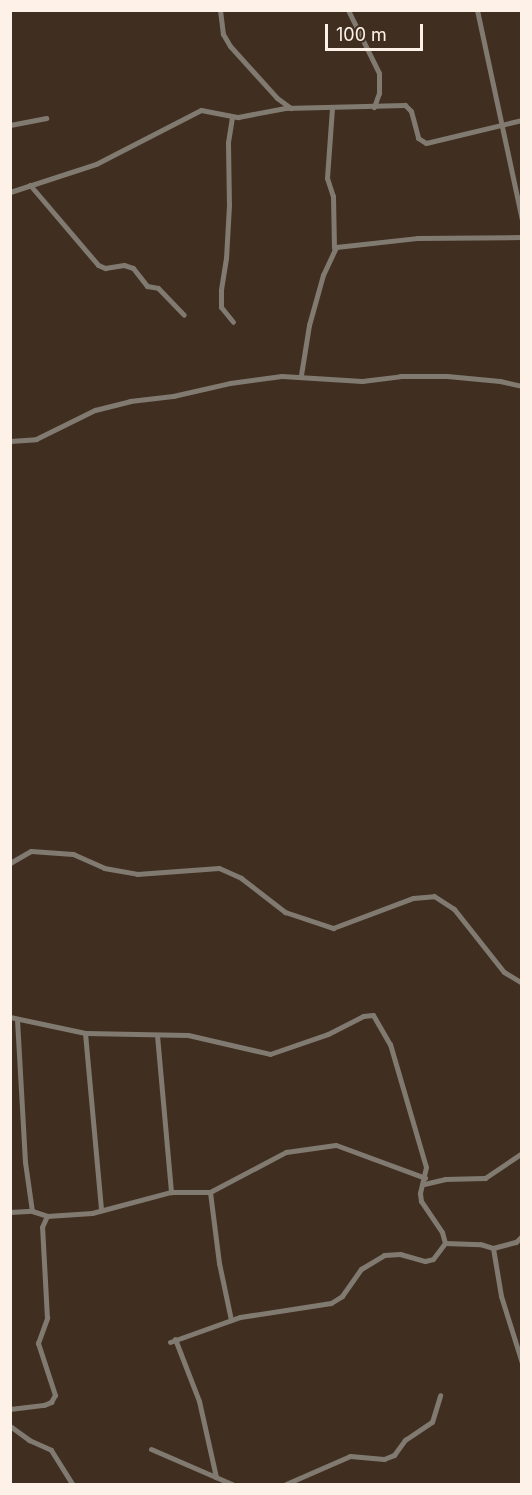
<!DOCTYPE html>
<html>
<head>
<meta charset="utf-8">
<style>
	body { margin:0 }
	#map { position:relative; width:532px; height:1495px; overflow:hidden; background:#402e20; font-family:Inter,sans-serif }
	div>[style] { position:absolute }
	.street>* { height:5px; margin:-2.5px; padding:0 2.5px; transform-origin:2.5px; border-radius:2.5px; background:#807a71 }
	span { translate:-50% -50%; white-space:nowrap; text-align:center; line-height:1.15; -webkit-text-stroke:4.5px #402e20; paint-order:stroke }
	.frame { position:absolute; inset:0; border:12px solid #fdf1e8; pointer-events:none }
	.scale { position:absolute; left:325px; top:24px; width:98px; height:27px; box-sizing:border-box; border:3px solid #fdf1e8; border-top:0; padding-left:8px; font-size:18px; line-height:21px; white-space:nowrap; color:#fdf1e8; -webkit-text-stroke:4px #402e20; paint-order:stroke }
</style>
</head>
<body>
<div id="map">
	<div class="street">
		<i style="left:220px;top:10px;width:24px;rotate:83deg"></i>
		<i style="left:223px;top:34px;width:14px;rotate:60deg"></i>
		<i style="left:230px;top:46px;width:70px;rotate:47.9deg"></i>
		<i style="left:277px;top:98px;width:17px;rotate:36deg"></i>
		<i style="left:348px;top:10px;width:70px;rotate:63.8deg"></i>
		<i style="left:379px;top:73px;width:20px;rotate:90deg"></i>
		<i style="left:379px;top:93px;width:15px;rotate:110deg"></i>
		<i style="left:477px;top:10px;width:215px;rotate:77.9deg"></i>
		<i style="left:332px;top:108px;width:70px;rotate:94.1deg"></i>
		<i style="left:327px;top:178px;width:19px;rotate:72deg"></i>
		<i style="left:333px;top:196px;width:52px;rotate:88.9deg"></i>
		<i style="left:232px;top:117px;width:26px;rotate:99deg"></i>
		<i style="left:228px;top:143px;width:62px;rotate:89.1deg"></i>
		<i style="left:229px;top:205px;width:53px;rotate:93.2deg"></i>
		<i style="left:226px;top:258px;width:33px;rotate:99deg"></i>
		<i style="left:221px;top:291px;width:16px;rotate:90deg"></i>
		<i style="left:221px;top:307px;width:19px;rotate:51deg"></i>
		<i style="left:10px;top:125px;width:37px;rotate:-11deg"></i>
		<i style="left:30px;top:185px;width:105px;rotate:49.6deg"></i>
		<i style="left:98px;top:265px;width:8px;rotate:23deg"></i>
		<i style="left:105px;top:268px;width:19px;rotate:-9deg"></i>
		<i style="left:124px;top:265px;width:9px;rotate:18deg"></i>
		<i style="left:133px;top:268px;width:23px;rotate:52deg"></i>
		<i style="left:147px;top:286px;width:11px;rotate:10deg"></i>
		<i style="left:158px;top:288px;width:37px;rotate:46deg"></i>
		<i style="left:10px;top:192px;width:90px;rotate:-18deg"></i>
		<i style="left:96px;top:164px;width:118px;rotate:-27.2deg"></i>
		<i style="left:201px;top:110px;width:38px;rotate:11deg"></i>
		<i style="left:238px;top:117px;width:48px;rotate:-10.8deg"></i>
		<i style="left:285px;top:108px;width:120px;rotate:-1.4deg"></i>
		<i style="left:405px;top:105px;width:8px;rotate:45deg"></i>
		<i style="left:411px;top:111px;width:28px;rotate:75deg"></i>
		<i style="left:418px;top:138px;width:9px;rotate:32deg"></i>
		<i style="left:426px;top:143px;width:99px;rotate:-13.5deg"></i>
		<i style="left:301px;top:375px;width:51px;rotate:-80.9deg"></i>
		<i style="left:309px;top:325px;width:52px;rotate:-74.4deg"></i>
		<i style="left:323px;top:275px;width:31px;rotate:-65deg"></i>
		<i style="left:336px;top:247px;width:81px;rotate:-6.3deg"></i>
		<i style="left:417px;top:238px;width:105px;rotate:-0.5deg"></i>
		<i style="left:10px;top:441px;width:26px;rotate:-4deg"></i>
		<i style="left:36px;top:439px;width:66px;rotate:-26.2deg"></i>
		<i style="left:95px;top:410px;width:36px;rotate:-14deg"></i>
		<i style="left:130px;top:401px;width:43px;rotate:-6.6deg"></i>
		<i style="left:173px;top:396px;width:58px;rotate:-12.8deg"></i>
		<i style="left:230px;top:383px;width:52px;rotate:-7.7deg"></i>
		<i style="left:282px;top:376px;width:80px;rotate:3.6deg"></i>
		<i style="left:362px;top:381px;width:38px;rotate:-7deg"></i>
		<i style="left:400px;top:376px;width:47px"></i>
		<i style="left:447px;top:376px;width:53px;rotate:5.4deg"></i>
		<i style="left:500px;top:381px;width:23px;rotate:13deg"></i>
		<i style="left:10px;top:863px;width:24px;rotate:-30deg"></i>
		<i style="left:31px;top:851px;width:42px;rotate:4.1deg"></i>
		<i style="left:73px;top:854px;width:34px;rotate:24deg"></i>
		<i style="left:104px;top:868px;width:34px;rotate:10deg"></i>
		<i style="left:137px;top:874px;width:82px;rotate:-4.2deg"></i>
		<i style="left:219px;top:868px;width:24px;rotate:24deg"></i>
		<i style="left:241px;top:878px;width:56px;rotate:37.7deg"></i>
		<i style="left:285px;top:912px;width:51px;rotate:18.4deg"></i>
		<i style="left:333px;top:928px;width:85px;rotate:-20.6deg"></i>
		<i style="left:413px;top:898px;width:21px;rotate:-5deg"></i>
		<i style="left:434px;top:896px;width:24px;rotate:33deg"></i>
		<i style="left:454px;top:909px;width:80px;rotate:51.6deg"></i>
		<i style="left:504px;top:972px;width:21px;rotate:31deg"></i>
		<i style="left:10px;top:1017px;width:77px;rotate:12deg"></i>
		<i style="left:85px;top:1033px;width:103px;rotate:1.1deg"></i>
		<i style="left:188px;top:1035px;width:84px;rotate:13deg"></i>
		<i style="left:270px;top:1054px;width:61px;rotate:-19deg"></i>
		<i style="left:328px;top:1034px;width:39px;rotate:-27deg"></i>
		<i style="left:363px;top:1016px;width:10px;rotate:-6deg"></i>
		<i style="left:373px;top:1015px;width:34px;rotate:60deg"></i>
		<i style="left:390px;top:1044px;width:128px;rotate:73.7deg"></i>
		<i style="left:426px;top:1167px;width:27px;rotate:103deg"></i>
		<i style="left:420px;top:1193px;width:8px;rotate:83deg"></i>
		<i style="left:421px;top:1201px;width:37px;rotate:56deg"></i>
		<i style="left:442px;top:1232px;width:11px;rotate:75deg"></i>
		<i style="left:17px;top:1019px;width:143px;rotate:86.8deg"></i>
		<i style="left:25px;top:1162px;width:49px;rotate:81.9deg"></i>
		<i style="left:85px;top:1033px;width:177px;rotate:84.8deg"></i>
		<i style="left:157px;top:1035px;width:158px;rotate:84.9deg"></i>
		<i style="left:424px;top:1184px;width:22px;rotate:-13deg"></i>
		<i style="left:445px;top:1179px;width:40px;rotate:-1.4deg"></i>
		<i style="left:485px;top:1178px;width:45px;rotate:-34deg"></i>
		<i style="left:210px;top:1192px;width:72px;rotate:82.8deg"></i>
		<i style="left:219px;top:1263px;width:58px;rotate:78.1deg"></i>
		<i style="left:10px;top:1212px;width:22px;rotate:-3deg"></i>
		<i style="left:32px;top:1211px;width:16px;rotate:18deg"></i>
		<i style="left:493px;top:1248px;width:49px;rotate:80.5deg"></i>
		<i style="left:501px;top:1296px;width:70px;rotate:72.6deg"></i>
		<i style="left:175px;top:1339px;width:66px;rotate:68.8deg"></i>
		<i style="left:199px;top:1401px;width:78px;rotate:77.4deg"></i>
		<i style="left:170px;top:1342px;width:74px;rotate:-19.7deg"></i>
		<i style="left:240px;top:1317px;width:92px;rotate:-8.7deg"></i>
		<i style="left:331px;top:1303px;width:13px;rotate:-32deg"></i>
		<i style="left:342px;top:1296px;width:33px;rotate:-55deg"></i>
		<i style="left:361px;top:1269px;width:27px;rotate:-31deg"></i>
		<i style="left:384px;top:1255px;width:16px;rotate:-4deg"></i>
		<i style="left:400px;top:1254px;width:26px;rotate:16deg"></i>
		<i style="left:425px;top:1261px;width:8px;rotate:-14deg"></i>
		<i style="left:433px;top:1259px;width:20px;rotate:-53deg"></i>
		<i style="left:445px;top:1243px;width:35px;rotate:2deg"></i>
		<i style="left:480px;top:1244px;width:14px;rotate:17deg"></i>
		<i style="left:493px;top:1248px;width:24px;rotate:-15deg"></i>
		<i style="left:516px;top:1242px;width:8px;rotate:-45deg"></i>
		<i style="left:10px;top:1409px;width:34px;rotate:-7deg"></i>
		<i style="left:44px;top:1405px;width:8px;rotate:-23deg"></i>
		<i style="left:51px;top:1402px;width:8px;rotate:-60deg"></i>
		<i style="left:55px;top:1395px;width:55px;rotate:-108.1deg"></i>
		<i style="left:38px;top:1343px;width:27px;rotate:-70deg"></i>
		<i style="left:47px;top:1318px;width:91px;rotate:-93.1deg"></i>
		<i style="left:42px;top:1227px;width:12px;rotate:-66deg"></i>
		<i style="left:47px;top:1216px;width:45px;rotate:-3.8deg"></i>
		<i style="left:92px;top:1213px;width:82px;rotate:-14.9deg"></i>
		<i style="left:171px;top:1192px;width:39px"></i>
		<i style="left:210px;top:1192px;width:86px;rotate:-27.8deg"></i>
		<i style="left:286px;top:1152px;width:50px;rotate:-8deg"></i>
		<i style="left:336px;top:1145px;width:95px;rotate:20.3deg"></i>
		<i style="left:10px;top:1426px;width:24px;rotate:36deg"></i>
		<i style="left:29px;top:1440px;width:24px;rotate:24deg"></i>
		<i style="left:51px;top:1450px;width:40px;rotate:58deg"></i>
		<i style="left:151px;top:1449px;width:88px;rotate:23.4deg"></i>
		<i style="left:286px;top:1484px;width:70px;rotate:-23.6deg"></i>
		<i style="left:350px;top:1456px;width:34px;rotate:5deg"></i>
		<i style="left:384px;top:1459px;width:11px;rotate:-22deg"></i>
		<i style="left:394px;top:1455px;width:19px;rotate:-54deg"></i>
		<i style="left:405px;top:1440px;width:32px;rotate:-34deg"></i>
		<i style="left:432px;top:1422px;width:28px;rotate:-73deg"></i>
	</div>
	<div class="frame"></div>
	<div class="scale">100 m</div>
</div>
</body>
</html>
